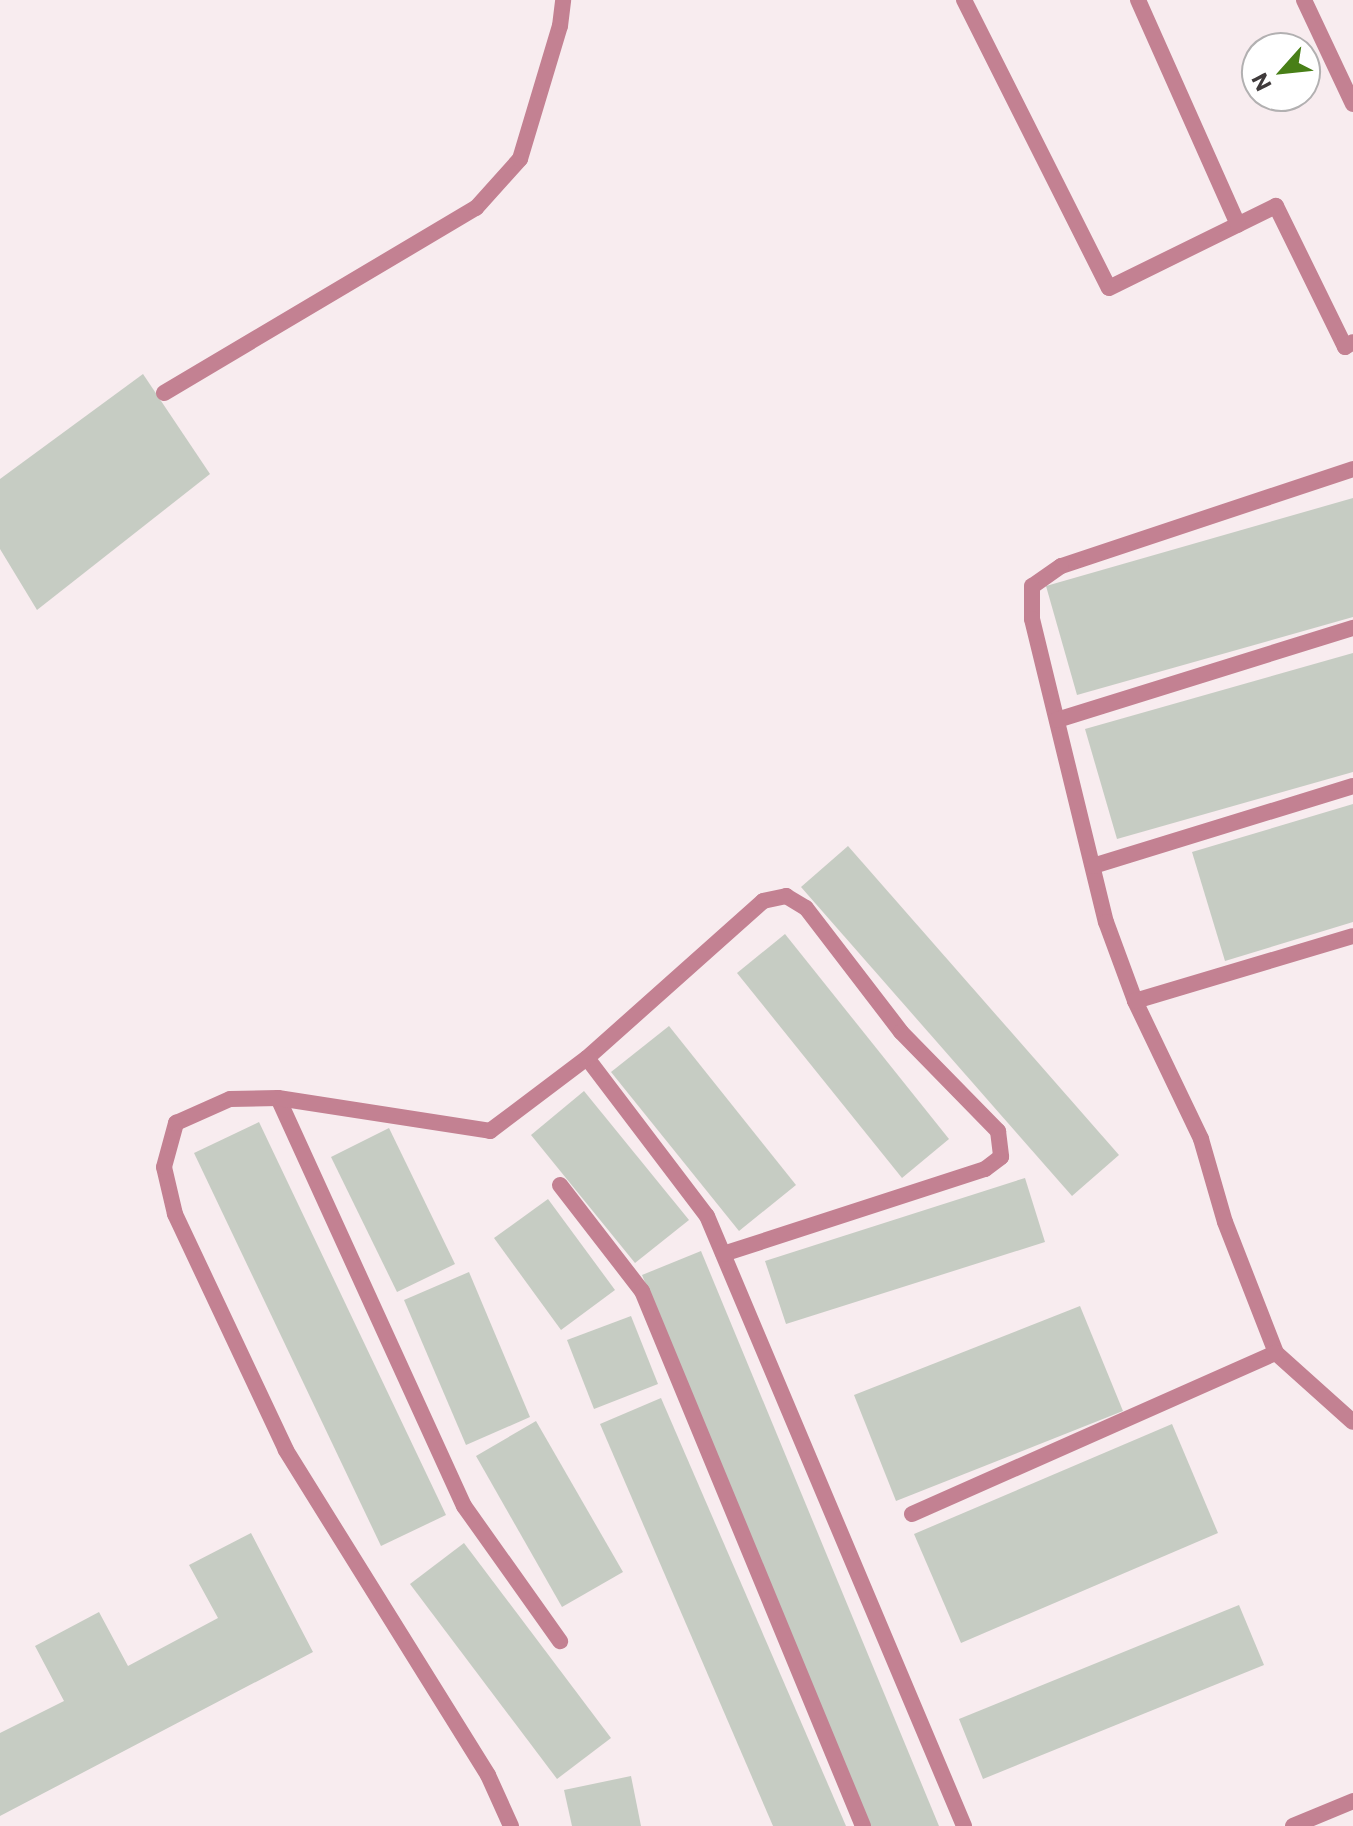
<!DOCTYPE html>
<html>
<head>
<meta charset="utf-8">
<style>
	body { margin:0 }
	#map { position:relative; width:1353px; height:1826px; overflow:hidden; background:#f8ecef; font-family:Commissioner,sans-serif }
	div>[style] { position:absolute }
	.building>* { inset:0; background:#c6ccc3 }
	.minor>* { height:16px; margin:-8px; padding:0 8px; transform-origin:8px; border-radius:8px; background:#c38192 }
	span { translate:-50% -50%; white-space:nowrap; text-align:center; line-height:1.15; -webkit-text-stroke:6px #fff; paint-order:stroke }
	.north { position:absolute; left:1241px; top:32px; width:80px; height:80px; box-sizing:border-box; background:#fff; border:2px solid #b2b0b1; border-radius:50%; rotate:243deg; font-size:22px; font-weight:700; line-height:32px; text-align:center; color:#3f3a3b }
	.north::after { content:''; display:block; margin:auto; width:28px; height:36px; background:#487f17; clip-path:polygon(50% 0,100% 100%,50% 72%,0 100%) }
</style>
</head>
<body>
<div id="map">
	<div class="building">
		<i style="clip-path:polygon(143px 374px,210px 474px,37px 610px,0 549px,0 479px)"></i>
		<i style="clip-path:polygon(1353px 498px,1353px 617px,1077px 695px,1046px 586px)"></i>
		<i style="clip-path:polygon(1353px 653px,1353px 772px,1117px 839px,1085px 729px)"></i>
		<i style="clip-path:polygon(1353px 804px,1353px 922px,1225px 961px,1192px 852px)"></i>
		<i style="clip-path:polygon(848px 846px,1119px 1155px,1072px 1196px,801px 887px)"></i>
		<i style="clip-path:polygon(785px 934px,949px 1139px,902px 1178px,737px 973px)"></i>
		<i style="clip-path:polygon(669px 1026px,796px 1185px,739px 1231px,611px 1072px)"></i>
		<i style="clip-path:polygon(584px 1091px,689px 1220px,635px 1263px,531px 1135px)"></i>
		<i style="clip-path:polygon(259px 1122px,446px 1515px,381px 1546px,194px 1153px)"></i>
		<i style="clip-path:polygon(389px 1128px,455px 1264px,397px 1292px,331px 1157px)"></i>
		<i style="clip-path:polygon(1025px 1178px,1045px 1242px,786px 1324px,765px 1261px)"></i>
		<i style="clip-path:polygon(548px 1199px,615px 1290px,561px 1330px,494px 1238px)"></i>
		<i style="clip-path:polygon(701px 1251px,939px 1826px,869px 1826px,642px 1275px)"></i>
		<i style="clip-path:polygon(469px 1272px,530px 1417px,466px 1445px,404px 1300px)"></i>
		<i style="clip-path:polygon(1080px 1306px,1123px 1411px,896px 1501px,854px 1395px)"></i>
		<i style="clip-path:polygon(631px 1316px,658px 1384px,594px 1409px,567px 1340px)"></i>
		<i style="clip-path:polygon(661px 1398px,846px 1826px,773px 1826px,600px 1424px)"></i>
		<i style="clip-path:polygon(536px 1421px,623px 1572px,562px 1607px,476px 1456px)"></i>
		<i style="clip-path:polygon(1172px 1424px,1218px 1533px,961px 1643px,914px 1534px)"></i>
		<i style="clip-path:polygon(251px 1533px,313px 1652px,0 1816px,0 1733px,64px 1701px,35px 1646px,99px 1612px,128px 1666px,218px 1618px,189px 1565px)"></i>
		<i style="clip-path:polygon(464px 1543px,611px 1738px,557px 1779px,410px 1584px)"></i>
		<i style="clip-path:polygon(1239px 1605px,1264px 1665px,983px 1779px,959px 1719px)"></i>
		<i style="clip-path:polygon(631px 1776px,641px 1826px,572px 1826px,564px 1790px)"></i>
	</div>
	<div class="minor">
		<i style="left:964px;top:0;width:322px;rotate:63.3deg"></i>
		<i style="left:1109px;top:288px;width:186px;rotate:-26.2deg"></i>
		<i style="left:1276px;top:206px;width:157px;rotate:63.9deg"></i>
		<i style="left:1345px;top:347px;width:9px;rotate:-32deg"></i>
		<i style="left:1138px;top:0;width:246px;rotate:66deg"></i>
		<i style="left:1304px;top:0;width:115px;rotate:64.8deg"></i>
		<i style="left:164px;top:393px;width:363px;rotate:-30.7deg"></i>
		<i style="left:476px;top:208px;width:66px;rotate:-48.1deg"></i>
		<i style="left:520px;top:159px;width:139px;rotate:-73.3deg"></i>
		<i style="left:560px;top:26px;width:26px;rotate:-83deg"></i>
		<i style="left:1353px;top:469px;width:308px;rotate:161.6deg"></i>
		<i style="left:1061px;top:566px;width:35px;rotate:145deg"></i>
		<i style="left:1032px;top:586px;width:33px;rotate:90deg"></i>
		<i style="left:1032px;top:619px;width:312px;rotate:76.3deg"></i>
		<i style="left:1106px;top:922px;width:84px;rotate:69.8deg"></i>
		<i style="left:1135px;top:1001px;width:153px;rotate:64.4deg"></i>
		<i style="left:1201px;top:1139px;width:86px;rotate:73.9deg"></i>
		<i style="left:1225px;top:1222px;width:141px;rotate:68.7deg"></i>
		<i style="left:1276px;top:1353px;width:103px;rotate:41.9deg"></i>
		<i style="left:1057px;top:720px;width:310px;rotate:-17.3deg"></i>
		<i style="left:1093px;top:866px;width:272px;rotate:-17.1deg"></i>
		<i style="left:1135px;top:1001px;width:227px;rotate:-16.6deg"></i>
		<i style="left:587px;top:1058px;width:198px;rotate:52.8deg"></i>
		<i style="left:707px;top:1216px;width:662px;rotate:67.15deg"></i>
		<i style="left:278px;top:1098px;width:448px;rotate:65.5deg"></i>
		<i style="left:464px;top:1506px;width:166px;rotate:54.6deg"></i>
		<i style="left:560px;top:1185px;width:134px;rotate:52.3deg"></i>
		<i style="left:642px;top:1291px;width:579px;rotate:67.56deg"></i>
		<i style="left:912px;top:1514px;width:398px;rotate:-23.9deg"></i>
		<i style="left:511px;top:1826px;width:56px;rotate:-114.3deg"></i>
		<i style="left:488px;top:1775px;width:383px;rotate:-121.9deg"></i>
		<i style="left:286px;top:1450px;width:261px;rotate:-115.2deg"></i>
		<i style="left:175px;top:1214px;width:48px;rotate:-103.2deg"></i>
		<i style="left:164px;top:1167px;width:46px;rotate:-74.7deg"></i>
		<i style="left:176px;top:1123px;width:59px;rotate:-24deg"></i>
		<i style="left:230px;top:1099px;width:48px;rotate:-1.2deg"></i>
		<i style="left:278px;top:1098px;width:215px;rotate:8.8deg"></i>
		<i style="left:490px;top:1131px;width:121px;rotate:-37deg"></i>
		<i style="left:587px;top:1058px;width:236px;rotate:-41.7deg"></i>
		<i style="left:763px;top:901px;width:24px;rotate:-12deg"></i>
		<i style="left:786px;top:896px;width:23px;rotate:31deg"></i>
		<i style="left:806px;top:908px;width:156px;rotate:52.5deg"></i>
		<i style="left:901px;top:1032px;width:139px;rotate:45.6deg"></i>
		<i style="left:998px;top:1131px;width:26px;rotate:83deg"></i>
		<i style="left:1001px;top:1157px;width:20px;rotate:143deg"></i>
		<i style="left:985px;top:1169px;width:275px;rotate:162deg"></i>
		<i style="left:1293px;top:1826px;width:65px;rotate:-22.6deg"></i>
	</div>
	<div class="north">N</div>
</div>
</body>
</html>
